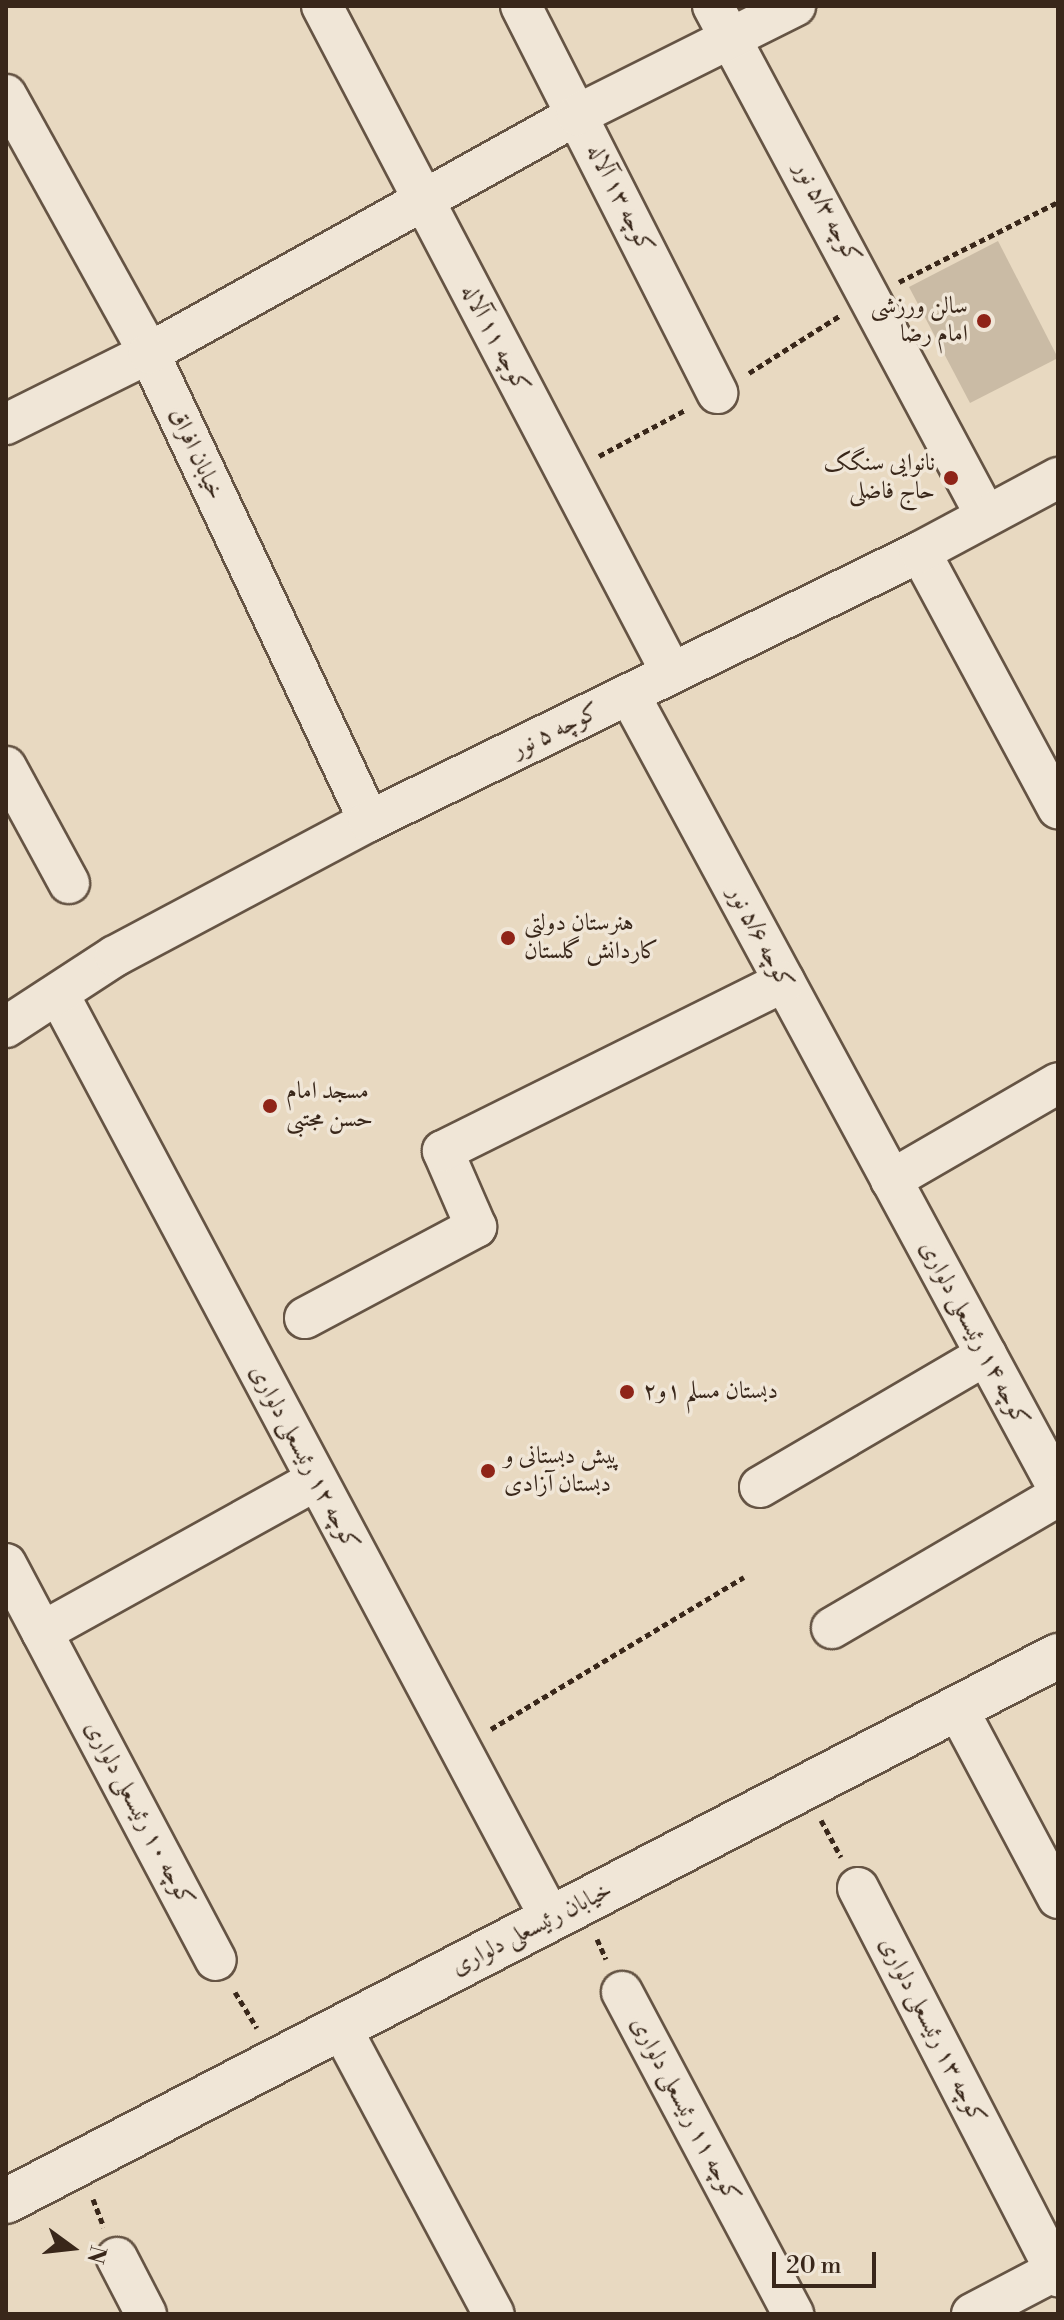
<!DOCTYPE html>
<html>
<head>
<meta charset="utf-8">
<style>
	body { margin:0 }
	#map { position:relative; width:1064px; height:2320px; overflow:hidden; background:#e8d9c1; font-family:"Libre Bodoni",Amiri,serif }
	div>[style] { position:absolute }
	.green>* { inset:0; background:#cabba5 }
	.path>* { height:5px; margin-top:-2.5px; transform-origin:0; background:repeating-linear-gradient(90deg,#39271a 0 6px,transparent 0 10px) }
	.roads { filter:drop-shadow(2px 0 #655444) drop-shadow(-2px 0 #655444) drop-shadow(0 2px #655444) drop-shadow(0 -2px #655444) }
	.minor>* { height:40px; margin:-20px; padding:0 20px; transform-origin:20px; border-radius:20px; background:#f0e6d7 }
	.tertiary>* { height:44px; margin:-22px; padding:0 22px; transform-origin:22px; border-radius:22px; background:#f0e6d7 }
	.dots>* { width:22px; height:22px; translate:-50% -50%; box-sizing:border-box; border:4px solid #f0e6d7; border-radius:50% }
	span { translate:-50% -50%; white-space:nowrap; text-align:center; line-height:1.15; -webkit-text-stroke:7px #f0e6d7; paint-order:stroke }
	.street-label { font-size:24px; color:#39271a }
	.poi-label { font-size:24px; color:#39271a }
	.right { translate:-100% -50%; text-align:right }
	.left { translate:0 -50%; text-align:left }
	.frame { position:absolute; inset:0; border:8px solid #39271a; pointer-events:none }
	.north { position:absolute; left:32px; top:2208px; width:80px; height:80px; -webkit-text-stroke:6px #f0e6d7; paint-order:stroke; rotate:105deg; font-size:22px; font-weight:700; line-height:32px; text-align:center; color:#39271a }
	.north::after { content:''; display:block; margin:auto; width:28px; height:36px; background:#39271a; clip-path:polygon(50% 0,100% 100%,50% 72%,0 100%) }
	.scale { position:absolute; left:772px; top:2252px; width:104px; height:36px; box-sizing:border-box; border:4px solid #39271a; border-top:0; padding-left:10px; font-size:24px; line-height:28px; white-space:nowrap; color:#39271a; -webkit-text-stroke:6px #f0e6d7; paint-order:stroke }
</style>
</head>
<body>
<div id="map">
	<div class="green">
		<i style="clip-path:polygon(998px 241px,1058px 358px,970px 403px,909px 287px)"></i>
	</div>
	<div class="path">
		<i style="left:899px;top:282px;width:178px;rotate:-26.7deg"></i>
		<i style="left:749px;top:373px;width:107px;rotate:-32.3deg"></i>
		<i style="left:599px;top:456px;width:98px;rotate:-28.1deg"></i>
		<i style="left:491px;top:1729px;width:295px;rotate:-31deg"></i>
		<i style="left:821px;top:1820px;width:42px;rotate:61.6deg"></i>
		<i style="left:597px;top:1939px;width:22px;rotate:66deg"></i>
		<i style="left:235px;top:1992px;width:42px;rotate:58.6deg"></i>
		<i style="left:93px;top:2199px;width:30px;rotate:69deg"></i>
	</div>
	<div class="roads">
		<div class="minor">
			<i style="left:322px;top:6px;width:750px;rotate:62.34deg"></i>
			<i style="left:521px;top:6px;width:434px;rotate:63.1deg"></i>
			<i style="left:713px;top:6px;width:578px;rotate:61.84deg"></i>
			<i style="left:6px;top:95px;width:295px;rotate:61deg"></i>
			<i style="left:149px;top:353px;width:517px;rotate:64.82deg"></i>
			<i style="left:6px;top:424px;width:160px;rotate:-26.4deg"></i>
			<i style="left:149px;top:353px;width:490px;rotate:-29.1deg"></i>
			<i style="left:577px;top:115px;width:244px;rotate:-26.6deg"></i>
			<i style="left:920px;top:552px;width:291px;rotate:61.7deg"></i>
			<i style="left:630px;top:696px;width:900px;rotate:61.61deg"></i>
			<i style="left:6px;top:767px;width:132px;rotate:61.5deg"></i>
			<i style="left:60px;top:997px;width:1045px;rotate:61.96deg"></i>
			<i style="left:6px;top:1027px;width:130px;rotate:-33.1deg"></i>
			<i style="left:115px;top:956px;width:288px;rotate:-28deg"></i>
			<i style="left:369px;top:821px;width:613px;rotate:-26.02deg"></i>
			<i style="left:920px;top:552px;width:157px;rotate:-28.2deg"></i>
			<i style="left:891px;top:1180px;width:193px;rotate:-30.1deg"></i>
			<i style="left:305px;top:1318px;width:194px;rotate:-28deg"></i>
			<i style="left:476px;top:1227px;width:83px;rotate:-113.5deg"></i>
			<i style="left:443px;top:1151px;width:381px;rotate:-26.4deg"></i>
			<i style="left:760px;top:1487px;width:262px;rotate:-30.3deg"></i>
			<i style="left:6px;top:1564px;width:448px;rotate:62.1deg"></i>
			<i style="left:832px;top:1628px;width:262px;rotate:-30.3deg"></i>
			<i style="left:42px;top:1632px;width:313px;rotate:-29deg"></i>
			<i style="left:957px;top:1708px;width:215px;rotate:62deg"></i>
			<i style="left:858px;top:1888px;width:437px;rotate:62.7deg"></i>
			<i style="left:622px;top:1992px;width:365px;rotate:62deg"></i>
			<i style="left:341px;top:2028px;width:324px;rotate:61.9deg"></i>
			<i style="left:117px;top:2258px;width:63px;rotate:62.6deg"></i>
			<i style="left:972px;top:2314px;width:97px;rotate:-27.6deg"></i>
		</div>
		<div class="tertiary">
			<i style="left:6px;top:2201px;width:1185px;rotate:-27.39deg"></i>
		</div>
	</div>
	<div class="dots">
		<i style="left:984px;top:321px;background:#8f2418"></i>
		<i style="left:951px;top:478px;background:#8f2418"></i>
		<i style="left:508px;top:938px;background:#8f2418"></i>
		<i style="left:270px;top:1106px;background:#8f2418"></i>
		<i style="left:627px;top:1392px;background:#8f2418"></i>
		<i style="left:488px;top:1471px;background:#8f2418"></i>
	</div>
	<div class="street-label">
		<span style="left:620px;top:199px;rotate:63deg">کوچه ۱۳ آلاله</span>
		<span style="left:827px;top:213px;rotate:61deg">کوچه ۵/۳ نور</span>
		<span style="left:495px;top:339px;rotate:62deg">کوچه ۱۱ آلاله</span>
		<span style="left:196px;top:454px;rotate:65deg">خیابان افراق</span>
		<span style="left:556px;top:731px;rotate:-26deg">کوچه ۵ نور</span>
		<span style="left:760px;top:938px;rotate:62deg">کوچه ۵/۶ نور</span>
		<span style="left:974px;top:1334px;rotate:62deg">کوچه ۱۴ رئیسعلی دلواری</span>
		<span style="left:304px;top:1458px;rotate:62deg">کوچه ۱۲ رئیسعلی دلواری</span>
		<span style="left:139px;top:1814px;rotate:62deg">کوچه ۱۰ رئیسعلی دلواری</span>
		<span style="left:532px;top:1929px;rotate:-27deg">خیابان رئیسعلی دلواری</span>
		<span style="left:932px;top:2031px;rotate:63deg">کوچه ۱۳ رئیسعلی دلواری</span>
		<span style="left:685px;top:2110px;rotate:62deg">کوچه ۱۱ رئیسعلی دلواری</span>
	</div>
	<div class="poi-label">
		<span class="right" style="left:968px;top:321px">سالن ورزشی<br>امام رضا</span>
		<span class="right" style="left:935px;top:478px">نانوایی سنگک<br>حاج فاضلی</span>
		<span class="left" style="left:524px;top:938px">هنرستان دولتی<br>کاردانش گلستان</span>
		<span class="left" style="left:286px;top:1106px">مسجد امام<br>حسن مجتبی</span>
		<span class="left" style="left:643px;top:1392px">دبستان مسلم ۱و۲</span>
		<span class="left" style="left:504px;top:1471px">پیش دبستانی و<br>دبستان آزادی</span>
	</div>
	<div class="frame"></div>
	<div class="north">N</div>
	<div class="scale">20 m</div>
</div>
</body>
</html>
